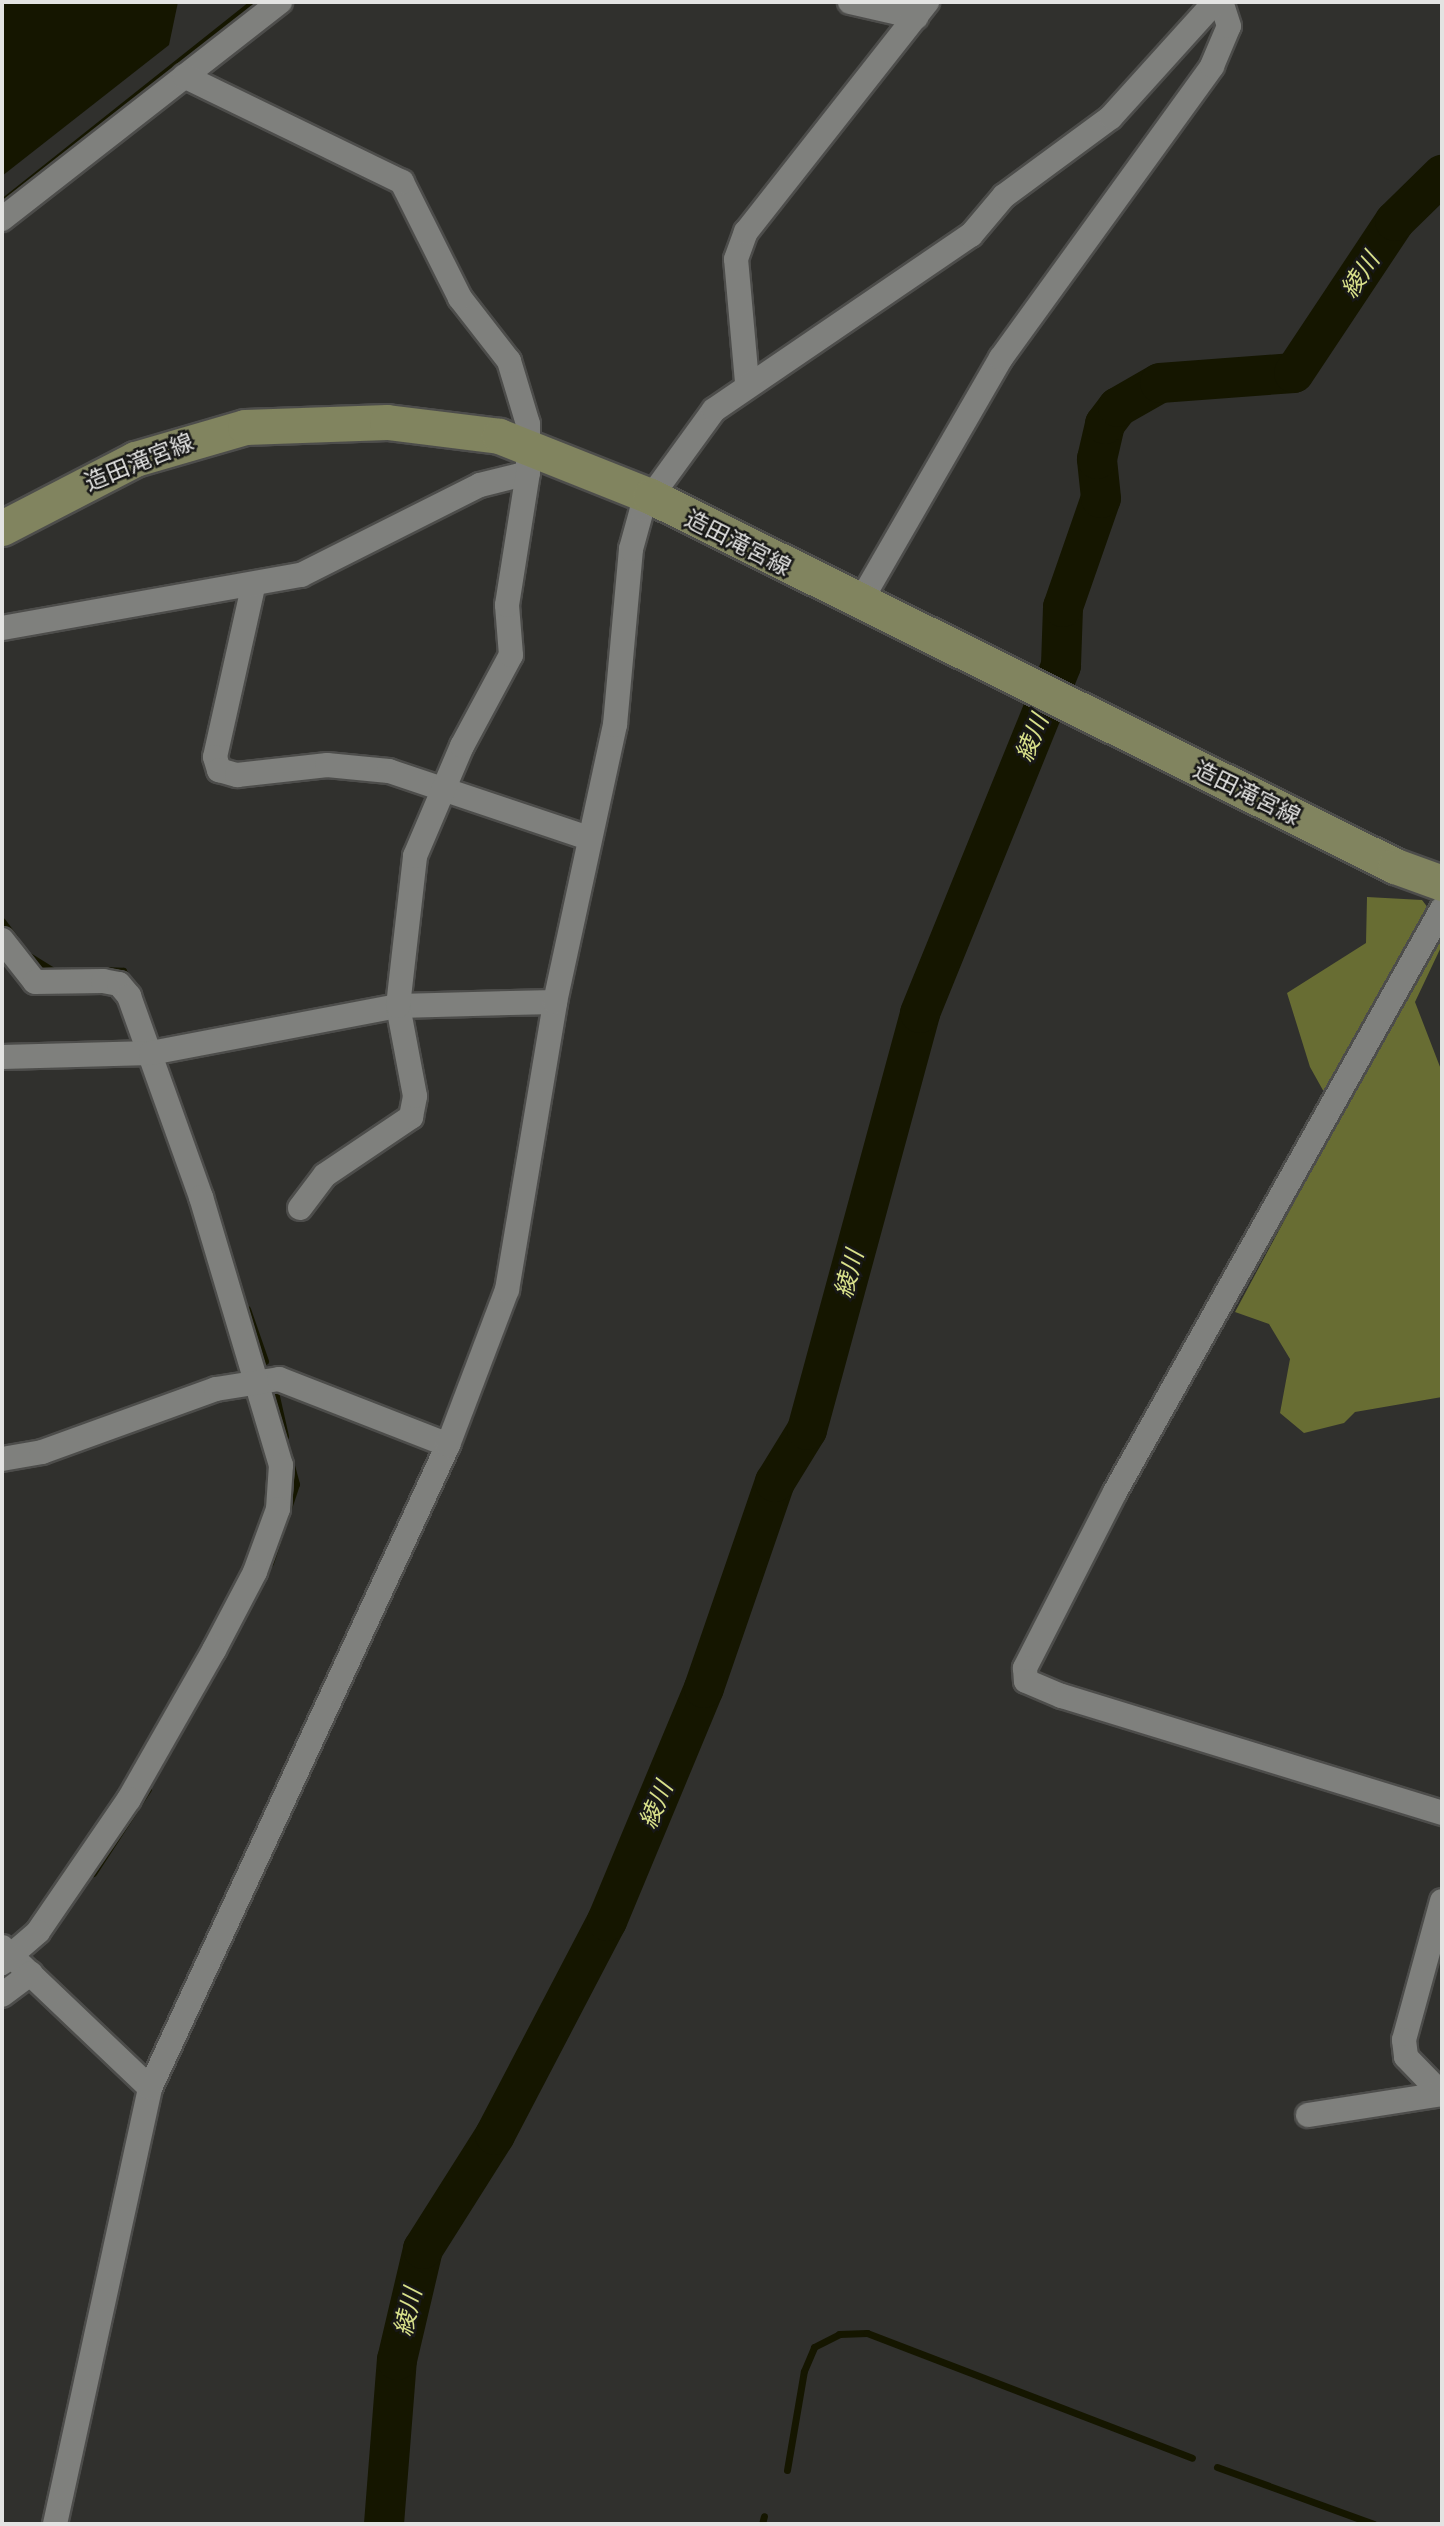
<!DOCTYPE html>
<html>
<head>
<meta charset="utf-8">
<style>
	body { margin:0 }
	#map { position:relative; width:1444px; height:2526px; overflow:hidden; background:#30302d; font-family:Cabin,"Noto Sans JP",sans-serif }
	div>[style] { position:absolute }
	.forest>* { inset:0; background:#686d33 }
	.water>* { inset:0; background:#151600 }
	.stream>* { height:7px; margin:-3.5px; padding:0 3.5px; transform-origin:3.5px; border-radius:3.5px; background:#151600 }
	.river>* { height:40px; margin:-20px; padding:0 20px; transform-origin:20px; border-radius:20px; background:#151600 }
	.roads { filter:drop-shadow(2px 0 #4d4d4b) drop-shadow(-2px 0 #4d4d4b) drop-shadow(0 2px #4d4d4b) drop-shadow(0 -2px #4d4d4b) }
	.street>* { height:24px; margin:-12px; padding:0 12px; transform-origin:12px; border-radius:12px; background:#7f807d }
	.secondary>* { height:35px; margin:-17.5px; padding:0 17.5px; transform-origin:17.5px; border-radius:17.5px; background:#81845f }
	span { translate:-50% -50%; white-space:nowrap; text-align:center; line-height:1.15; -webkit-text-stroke:5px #181817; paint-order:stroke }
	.street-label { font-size:23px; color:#e3e3e2 }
	.water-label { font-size:24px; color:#d9e18a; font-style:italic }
	.frame { position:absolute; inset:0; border:4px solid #e3e3e2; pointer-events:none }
</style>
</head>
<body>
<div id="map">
	<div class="forest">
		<i style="clip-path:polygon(1367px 897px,1422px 900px,1442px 926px,1442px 945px,1415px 1002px,1442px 1072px,1442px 1397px,1355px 1412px,1344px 1423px,1304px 1433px,1280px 1413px,1290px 1359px,1269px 1324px,1235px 1312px,1339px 1119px,1310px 1067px,1287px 993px,1366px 943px)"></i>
	</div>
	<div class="water">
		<i style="clip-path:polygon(2px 2px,178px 2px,169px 45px,2px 176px)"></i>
	</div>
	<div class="stream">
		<i style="left:2px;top:202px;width:321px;rotate:-38.5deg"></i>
		<i style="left:2px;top:921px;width:21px;rotate:53deg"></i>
		<i style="left:29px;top:956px;width:28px;rotate:32deg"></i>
		<i style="left:100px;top:970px;width:23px;rotate:2deg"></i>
		<i style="left:123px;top:971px;width:13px;rotate:58deg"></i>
		<i style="left:247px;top:1309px;width:55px;rotate:70.9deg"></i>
		<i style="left:276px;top:1396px;width:41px;rotate:77.3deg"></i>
		<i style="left:270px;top:1563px;width:83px;rotate:-71.8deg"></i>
		<i style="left:296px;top:1484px;width:20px;rotate:-105deg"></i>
		<i style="left:93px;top:1873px;width:100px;rotate:-56.8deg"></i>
		<i style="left:2px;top:1978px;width:11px;rotate:-27deg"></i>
		<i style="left:1217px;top:2467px;width:167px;rotate:20deg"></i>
		<i style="left:787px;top:2470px;width:100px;rotate:-80.3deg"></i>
		<i style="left:804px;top:2371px;width:26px;rotate:-67deg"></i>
		<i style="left:814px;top:2347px;width:28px;rotate:-27deg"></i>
		<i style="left:839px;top:2334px;width:28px;rotate:-2deg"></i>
		<i style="left:867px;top:2333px;width:348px;rotate:21deg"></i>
		<i style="left:762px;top:2524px;width:8px;rotate:-76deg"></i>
	</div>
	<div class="river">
		<i style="left:384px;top:2524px;width:165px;rotate:-85.5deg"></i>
		<i style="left:397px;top:2360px;width:114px;rotate:-76.8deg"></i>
		<i style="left:423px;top:2249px;width:135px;rotate:-57.7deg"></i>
		<i style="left:495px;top:2135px;width:242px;rotate:-62.4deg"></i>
		<i style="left:607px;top:1921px;width:252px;rotate:-67.4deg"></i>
		<i style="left:704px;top:1688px;width:218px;rotate:-71deg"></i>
		<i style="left:775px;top:1482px;width:61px;rotate:-58.4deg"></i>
		<i style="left:807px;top:1430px;width:432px;rotate:-74.8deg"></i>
		<i style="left:920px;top:1013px;width:375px;rotate:-67.9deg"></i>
		<i style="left:1061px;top:665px;width:58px;rotate:-88deg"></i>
		<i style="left:1063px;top:607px;width:115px;rotate:-70.8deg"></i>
		<i style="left:1101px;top:498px;width:39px;rotate:-96deg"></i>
		<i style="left:1097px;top:459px;width:36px;rotate:-77deg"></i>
		<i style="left:1105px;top:424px;width:21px;rotate:-53deg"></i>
		<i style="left:1118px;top:407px;width:48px;rotate:-29.7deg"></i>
		<i style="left:1160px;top:383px;width:134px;rotate:-4.3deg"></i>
		<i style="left:1294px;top:373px;width:182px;rotate:-56.4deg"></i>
		<i style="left:1395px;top:221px;width:66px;rotate:-44.4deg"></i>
	</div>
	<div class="roads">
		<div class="street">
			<i style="left:850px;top:2px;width:68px;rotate:12.8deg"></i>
			<i style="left:2px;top:219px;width:353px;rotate:-38deg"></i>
			<i style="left:747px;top:382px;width:123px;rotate:-95.1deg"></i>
			<i style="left:736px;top:259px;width:29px;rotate:-70deg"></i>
			<i style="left:746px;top:232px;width:293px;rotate:-51.8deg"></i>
			<i style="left:253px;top:587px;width:174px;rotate:102.6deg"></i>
			<i style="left:215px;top:757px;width:14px;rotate:73deg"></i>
			<i style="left:219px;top:770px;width:19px;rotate:16deg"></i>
			<i style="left:237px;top:775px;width:91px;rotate:-6.3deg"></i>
			<i style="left:327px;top:765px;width:62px;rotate:5.5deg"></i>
			<i style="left:389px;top:771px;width:210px;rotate:18.6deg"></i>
			<i style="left:860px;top:602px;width:282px;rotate:-60deg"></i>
			<i style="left:1001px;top:358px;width:360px;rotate:-54.1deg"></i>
			<i style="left:1212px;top:66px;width:43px;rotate:-67deg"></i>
			<i style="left:1229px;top:26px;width:25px;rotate:-108deg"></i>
			<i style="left:2px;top:628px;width:304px;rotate:-10.1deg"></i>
			<i style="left:301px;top:575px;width:200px;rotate:-26.7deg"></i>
			<i style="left:480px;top:485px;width:49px;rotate:-14deg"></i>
			<i style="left:528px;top:473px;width:49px;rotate:-90deg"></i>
			<i style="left:528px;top:424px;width:66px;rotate:-106.8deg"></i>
			<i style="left:509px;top:361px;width:80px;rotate:-127.9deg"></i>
			<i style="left:460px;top:298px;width:130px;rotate:-116.6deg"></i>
			<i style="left:402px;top:182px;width:242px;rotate:-154.1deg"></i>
			<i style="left:1442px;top:909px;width:668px;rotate:119.29deg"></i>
			<i style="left:1115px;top:1492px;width:198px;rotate:117.1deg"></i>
			<i style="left:1025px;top:1668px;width:13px;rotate:86deg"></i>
			<i style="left:1026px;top:1681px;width:39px;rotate:23deg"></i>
			<i style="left:1062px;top:1696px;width:398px;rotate:17.1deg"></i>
			<i style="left:2px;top:940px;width:53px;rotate:51.8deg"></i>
			<i style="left:35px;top:982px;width:68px;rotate:-0.8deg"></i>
			<i style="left:103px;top:981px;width:16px;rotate:11deg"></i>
			<i style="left:119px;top:984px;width:16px;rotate:50deg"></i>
			<i style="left:129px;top:996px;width:214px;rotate:70.3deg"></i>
			<i style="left:201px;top:1197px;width:280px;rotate:73.4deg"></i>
			<i style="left:281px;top:1465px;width:44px;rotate:93.9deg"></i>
			<i style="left:278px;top:1509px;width:67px;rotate:110.1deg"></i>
			<i style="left:255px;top:1572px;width:88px;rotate:117.7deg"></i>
			<i style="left:214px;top:1650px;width:172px;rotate:119.7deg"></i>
			<i style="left:129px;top:1799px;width:161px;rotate:124.4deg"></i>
			<i style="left:38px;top:1932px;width:48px;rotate:139.3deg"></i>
			<i style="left:2px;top:1057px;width:149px;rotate:-1.5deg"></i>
			<i style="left:151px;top:1053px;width:251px;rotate:-10.8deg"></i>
			<i style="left:398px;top:1006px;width:157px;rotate:-1.5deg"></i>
			<i style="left:300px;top:1208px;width:41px;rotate:-52.9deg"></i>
			<i style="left:325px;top:1175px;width:104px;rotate:-34deg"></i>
			<i style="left:411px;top:1117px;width:21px;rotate:-79deg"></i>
			<i style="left:415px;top:1096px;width:92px;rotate:-100.7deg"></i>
			<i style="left:398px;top:1006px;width:151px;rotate:-83.5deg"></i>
			<i style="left:415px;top:856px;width:120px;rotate:-66.9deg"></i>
			<i style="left:462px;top:746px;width:103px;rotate:-61.7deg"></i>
			<i style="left:511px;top:655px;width:50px;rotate:-94.6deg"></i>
			<i style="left:507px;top:605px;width:134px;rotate:-81deg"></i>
			<i style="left:2px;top:1459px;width:41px;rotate:-9.9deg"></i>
			<i style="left:42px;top:1452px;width:185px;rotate:-19.9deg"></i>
			<i style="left:216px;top:1389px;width:64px;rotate:-9deg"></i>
			<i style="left:279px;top:1379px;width:181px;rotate:21.3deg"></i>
			<i style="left:1442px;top:1901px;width:144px;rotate:105.3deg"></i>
			<i style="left:1404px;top:2040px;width:17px;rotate:83deg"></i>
			<i style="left:1406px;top:2057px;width:52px;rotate:45.8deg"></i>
			<i style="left:2px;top:1947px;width:204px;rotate:43.6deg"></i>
			<i style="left:2px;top:1995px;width:36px;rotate:-37deg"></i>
			<i style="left:1308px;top:2115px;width:136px;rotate:-8.9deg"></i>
			<i style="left:55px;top:2524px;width:446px;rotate:-77.7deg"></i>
			<i style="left:150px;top:2088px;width:709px;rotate:-65.13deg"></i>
			<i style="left:448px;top:1445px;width:166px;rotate:-69.2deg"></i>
			<i style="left:507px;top:1290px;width:292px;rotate:-80.5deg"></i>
			<i style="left:555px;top:1002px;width:283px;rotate:-77.8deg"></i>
			<i style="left:615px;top:725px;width:177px;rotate:-84.8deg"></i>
			<i style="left:631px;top:549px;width:41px;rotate:-74.6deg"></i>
			<i style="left:642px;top:509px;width:122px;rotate:-54deg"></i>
			<i style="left:714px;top:410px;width:311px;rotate:-34.3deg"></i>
			<i style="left:971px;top:235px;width:51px;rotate:-49.8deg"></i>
			<i style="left:1004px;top:196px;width:133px;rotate:-36.4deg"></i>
			<i style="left:1111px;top:117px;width:155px;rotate:-47.9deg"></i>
		</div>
		<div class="secondary">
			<i style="left:2px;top:528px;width:150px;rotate:-27.4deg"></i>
			<i style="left:135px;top:459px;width:115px;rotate:-16.2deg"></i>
			<i style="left:245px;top:427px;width:142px;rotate:-2deg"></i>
			<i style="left:387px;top:422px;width:113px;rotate:7.1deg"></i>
			<i style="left:499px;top:436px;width:162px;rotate:21.7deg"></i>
			<i style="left:650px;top:496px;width:832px;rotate:26.41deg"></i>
			<i style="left:1395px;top:866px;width:50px;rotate:19.9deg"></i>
		</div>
	</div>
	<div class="street-label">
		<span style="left:139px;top:462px;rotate:-22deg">造田滝宮線</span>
		<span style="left:738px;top:543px;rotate:27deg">造田滝宮線</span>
		<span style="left:1247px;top:793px;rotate:26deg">造田滝宮線</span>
	</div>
	<div class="water-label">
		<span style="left:1360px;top:275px;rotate:-57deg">綾川</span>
		<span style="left:1032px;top:738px;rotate:-68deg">綾川</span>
		<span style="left:849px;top:1274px;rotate:-75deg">綾川</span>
		<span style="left:656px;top:1805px;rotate:-67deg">綾川</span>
		<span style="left:408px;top:2312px;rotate:-77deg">綾川</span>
	</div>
	<div class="frame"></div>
</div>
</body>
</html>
